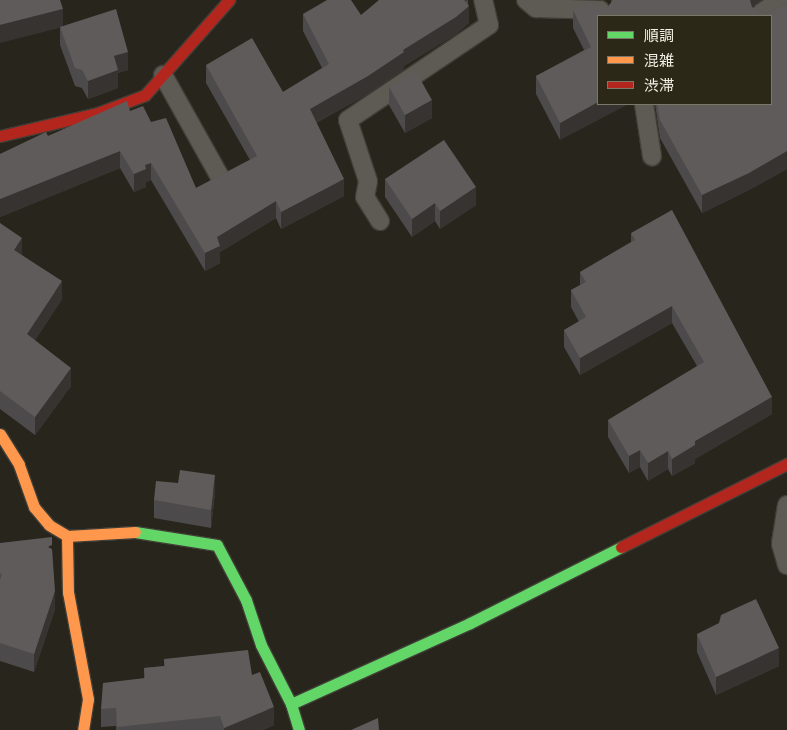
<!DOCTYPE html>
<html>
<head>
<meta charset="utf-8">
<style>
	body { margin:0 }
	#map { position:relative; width:787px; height:730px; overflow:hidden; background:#27251c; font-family:"Asap Condensed","Noto Sans JP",sans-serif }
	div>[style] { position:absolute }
	.roads { filter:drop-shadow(1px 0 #413f37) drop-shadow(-1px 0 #413f37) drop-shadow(0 1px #413f37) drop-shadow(0 -1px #413f37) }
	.lane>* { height:18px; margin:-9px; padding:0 9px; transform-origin:9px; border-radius:9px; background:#5d5b53 }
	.street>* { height:28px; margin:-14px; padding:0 14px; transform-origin:14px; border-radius:14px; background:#5d5b53 }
	.fast>* { height:11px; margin:-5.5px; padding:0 5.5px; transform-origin:5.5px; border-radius:5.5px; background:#63d668 }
	.slow>* { height:11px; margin:-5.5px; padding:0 5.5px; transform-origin:5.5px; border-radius:5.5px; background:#ff974d }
	.jam>* { height:11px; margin:-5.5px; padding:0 5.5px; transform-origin:5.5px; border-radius:5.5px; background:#b3261e }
	.wall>* { inset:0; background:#4d4a4b }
	.shaded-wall>* { inset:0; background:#373331 }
	.building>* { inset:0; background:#5f5b5b }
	span { translate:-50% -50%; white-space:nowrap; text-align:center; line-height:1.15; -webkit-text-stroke:4px #2c2817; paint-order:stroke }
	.legend { position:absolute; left:597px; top:15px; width:175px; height:90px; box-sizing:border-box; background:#2c2817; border:1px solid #7b7869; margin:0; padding:6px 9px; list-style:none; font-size:15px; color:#f2f0e4 }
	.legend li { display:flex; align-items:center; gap:10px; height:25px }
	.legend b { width:25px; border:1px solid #7b7869 }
</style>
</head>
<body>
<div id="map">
	<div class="roads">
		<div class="lane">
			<i style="left:526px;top:0;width:13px;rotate:39deg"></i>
			<i style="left:536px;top:8px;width:64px;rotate:1.8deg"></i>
			<i style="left:600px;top:10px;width:7px;rotate:63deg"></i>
			<i style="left:163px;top:75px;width:115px;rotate:60.8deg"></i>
			<i style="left:644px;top:104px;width:53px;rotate:81.3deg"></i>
			<i style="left:380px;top:221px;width:28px;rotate:-122deg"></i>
			<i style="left:365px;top:197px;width:16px;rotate:-79deg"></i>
			<i style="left:368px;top:181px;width:64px;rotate:-108.2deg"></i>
			<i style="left:348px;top:120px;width:170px;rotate:-34deg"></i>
			<i style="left:489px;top:25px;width:26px;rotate:-103deg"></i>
			<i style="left:787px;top:505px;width:39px;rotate:99deg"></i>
			<i style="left:781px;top:544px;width:22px;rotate:74deg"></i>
		</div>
		<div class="street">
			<i style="left:765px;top:16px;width:26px;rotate:-32deg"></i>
		</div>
		<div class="fast">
			<i style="left:135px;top:532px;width:83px;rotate:9deg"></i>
			<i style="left:217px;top:545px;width:62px;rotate:62.2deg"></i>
			<i style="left:246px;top:600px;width:47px;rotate:71.6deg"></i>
			<i style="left:261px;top:645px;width:66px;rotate:63deg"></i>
			<i style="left:291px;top:704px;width:27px;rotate:73deg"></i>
			<i style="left:291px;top:704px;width:196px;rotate:-24.3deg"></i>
			<i style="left:470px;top:623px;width:169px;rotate:-26.7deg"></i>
		</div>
		<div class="slow">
			<i style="left:0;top:434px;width:36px;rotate:58deg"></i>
			<i style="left:19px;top:465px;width:45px;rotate:70.3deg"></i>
			<i style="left:34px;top:507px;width:23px;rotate:50deg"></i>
			<i style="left:49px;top:525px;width:21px;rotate:31deg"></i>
			<i style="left:67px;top:536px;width:68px;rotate:-3.4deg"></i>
			<i style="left:67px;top:536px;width:56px;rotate:89deg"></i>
			<i style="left:68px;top:592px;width:109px;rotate:79.4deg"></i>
			<i style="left:88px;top:699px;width:31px;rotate:99deg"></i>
		</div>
		<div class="jam">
			<i style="left:0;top:136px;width:101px;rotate:-13.2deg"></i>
			<i style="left:98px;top:113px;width:50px;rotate:-21deg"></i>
			<i style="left:145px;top:95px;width:127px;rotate:-48.5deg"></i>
			<i style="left:621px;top:547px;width:186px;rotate:-26.6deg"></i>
		</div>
	</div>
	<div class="wall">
		<i style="clip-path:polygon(468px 0,469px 23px,456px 34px,404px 66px,404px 69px,368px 94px,316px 123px,344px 196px,281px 229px,276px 218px,220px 252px,220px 263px,205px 271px,151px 180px,146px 182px,146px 187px,134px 192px,120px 168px,0 217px,0 154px,48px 136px,130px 111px,151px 122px,196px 188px,250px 160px,206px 83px,206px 65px,283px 92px,322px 68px,303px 31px,303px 14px,361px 15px)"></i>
		<i style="clip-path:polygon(611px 0,762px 0,756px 3px,754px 8px,766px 14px,787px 3px,787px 169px,749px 190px,702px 213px,660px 138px,655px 104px,771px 104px,598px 16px,598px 104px,560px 140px,536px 94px,536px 76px,584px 50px,573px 28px,573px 10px,607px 8px,611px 3px)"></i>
		<i style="clip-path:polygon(63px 26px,128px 70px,118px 73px,118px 88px,88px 99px,82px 88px,75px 86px,60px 45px,60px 28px)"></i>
		<i style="clip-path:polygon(389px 87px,432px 118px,405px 133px,389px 105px)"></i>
		<i style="clip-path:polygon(385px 179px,476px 205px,440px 229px,435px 221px,412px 237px,385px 197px)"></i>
		<i style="clip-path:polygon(0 223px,22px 255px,62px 299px,35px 340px,71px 386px,35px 435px,0 409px)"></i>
		<i style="clip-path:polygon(631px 233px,772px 414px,695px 459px,695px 463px,672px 476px,668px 469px,648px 481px,640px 467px,629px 473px,608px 437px,608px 420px,697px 366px,672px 323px,580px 375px,564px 347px,564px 330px,579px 322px,571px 307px,571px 290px,580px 285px,580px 272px,631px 242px)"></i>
		<i style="clip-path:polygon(178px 483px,215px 493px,211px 528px,154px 518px,154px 500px)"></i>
		<i style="clip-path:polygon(0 543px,52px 549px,55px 609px,34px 672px,0 661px)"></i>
		<i style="clip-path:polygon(697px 634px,779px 666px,716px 695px,697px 652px)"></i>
		<i style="clip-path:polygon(164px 659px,252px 675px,274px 725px,263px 730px,116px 730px,116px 726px,101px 727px,101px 709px,144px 679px,144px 668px,164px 666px)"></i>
	</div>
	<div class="shaded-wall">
		<i style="clip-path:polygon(749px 0,762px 0,756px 3px,749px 16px)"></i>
		<i style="clip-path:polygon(469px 6px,469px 23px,456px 34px,404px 66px,404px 69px,368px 94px,310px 126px,310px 109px)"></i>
		<i style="clip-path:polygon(63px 9px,63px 27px,0 43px,0 25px)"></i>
		<i style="clip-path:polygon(128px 52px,128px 70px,118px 73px,118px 88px,88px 99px,88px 81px,114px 56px)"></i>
		<i style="clip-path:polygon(432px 100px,432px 118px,405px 133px,405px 115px)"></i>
		<i style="clip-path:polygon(598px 102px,598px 104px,629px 104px,560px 140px,560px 123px)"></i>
		<i style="clip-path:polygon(120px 151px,120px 168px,0 217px,0 199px)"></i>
		<i style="clip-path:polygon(787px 151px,787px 169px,749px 190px,702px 213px,702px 195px)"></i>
		<i style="clip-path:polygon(151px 163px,151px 180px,146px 182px,146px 187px,134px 192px,134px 174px,145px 165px)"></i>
		<i style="clip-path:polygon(344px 179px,344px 196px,281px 229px,281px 212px)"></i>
		<i style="clip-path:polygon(476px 187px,476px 205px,440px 229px,440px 211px)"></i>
		<i style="clip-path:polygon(276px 201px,276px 218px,220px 252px,220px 263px,205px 271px,205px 253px,217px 237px)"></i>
		<i style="clip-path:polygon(435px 203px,435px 221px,412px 237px,412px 219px)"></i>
		<i style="clip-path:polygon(22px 238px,22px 256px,14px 250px)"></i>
		<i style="clip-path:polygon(62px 281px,62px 299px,27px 352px,27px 334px)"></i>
		<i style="clip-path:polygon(672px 306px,672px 323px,580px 375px,580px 358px)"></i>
		<i style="clip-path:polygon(71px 368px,71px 386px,35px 435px,35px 417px)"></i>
		<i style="clip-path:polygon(772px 397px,772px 414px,695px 459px,695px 463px,672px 476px,672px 459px,695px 441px)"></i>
		<i style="clip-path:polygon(640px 450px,640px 467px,629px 473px,629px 456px)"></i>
		<i style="clip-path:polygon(668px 451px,668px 469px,648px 481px,648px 463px)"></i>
		<i style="clip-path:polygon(215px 475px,215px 493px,211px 528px,211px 510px)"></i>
		<i style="clip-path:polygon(55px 591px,55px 609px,34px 672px,34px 654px)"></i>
		<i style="clip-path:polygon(779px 648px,779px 666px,716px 695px,716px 677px)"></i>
		<i style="clip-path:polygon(274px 707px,274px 725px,263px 730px,224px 730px,224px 728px)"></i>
	</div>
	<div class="building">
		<i style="clip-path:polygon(0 0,60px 0,63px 9px,0 25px)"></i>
		<i style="clip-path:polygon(327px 0,351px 0,361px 15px,379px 0,464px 0,469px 6px,456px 17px,403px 50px,404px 52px,368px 76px,310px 109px,344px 179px,281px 212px,276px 201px,217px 237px,220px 246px,205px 253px,151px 163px,145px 165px,146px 169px,134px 174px,120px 151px,0 199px,0 154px,46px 132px,48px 136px,127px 101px,130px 111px,143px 106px,151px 122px,166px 118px,196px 188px,257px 156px,206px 65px,252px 38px,283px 92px,329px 64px,303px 14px)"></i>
		<i style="clip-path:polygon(613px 0,750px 0,752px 7px,766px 14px,787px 3px,787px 151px,749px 173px,702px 195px,660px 120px,657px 104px,771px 104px,771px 16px,598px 16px,598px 102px,560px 123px,536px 76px,591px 47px,573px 10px,588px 3px,607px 8px)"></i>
		<i style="clip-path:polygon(116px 9px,128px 52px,114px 56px,118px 70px,88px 81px,82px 70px,75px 68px,60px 27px)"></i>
		<i style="clip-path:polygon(415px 70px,432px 100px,405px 115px,389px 87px)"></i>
		<i style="clip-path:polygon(444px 140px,476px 187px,440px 211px,435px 203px,412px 219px,385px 179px)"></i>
		<i style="clip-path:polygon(672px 210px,772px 397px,695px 441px,695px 445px,672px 459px,668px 451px,648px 463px,640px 450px,629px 456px,608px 420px,704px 362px,672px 306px,580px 358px,564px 330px,586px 317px,571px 290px,586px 282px,580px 272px,635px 240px,631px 233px)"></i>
		<i style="clip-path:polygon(0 223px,22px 238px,14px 250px,62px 281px,27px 334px,71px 368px,35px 417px,0 391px)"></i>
		<i style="clip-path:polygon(180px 470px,215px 475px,211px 510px,154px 500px,156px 481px,178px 483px)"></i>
		<i style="clip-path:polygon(52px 537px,52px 545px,48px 547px,52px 549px,55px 591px,34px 654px,0 643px,0 580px,2px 573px,0 574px,0 543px)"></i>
		<i style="clip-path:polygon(756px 599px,779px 648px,716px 677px,697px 634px,719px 623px,721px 615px)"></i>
		<i style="clip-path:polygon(248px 650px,252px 675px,260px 672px,274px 707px,224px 728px,220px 716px,117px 727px,116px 708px,101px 709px,103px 683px,145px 678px,144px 668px,165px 666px,164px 659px)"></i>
		<i style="clip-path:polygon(378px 718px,379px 730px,351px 730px)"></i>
	</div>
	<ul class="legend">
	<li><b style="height:6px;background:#63d668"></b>順調</li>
	<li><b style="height:6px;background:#ff974d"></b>混雑</li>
	<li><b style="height:6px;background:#b3261e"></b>渋滞</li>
	</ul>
</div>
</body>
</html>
